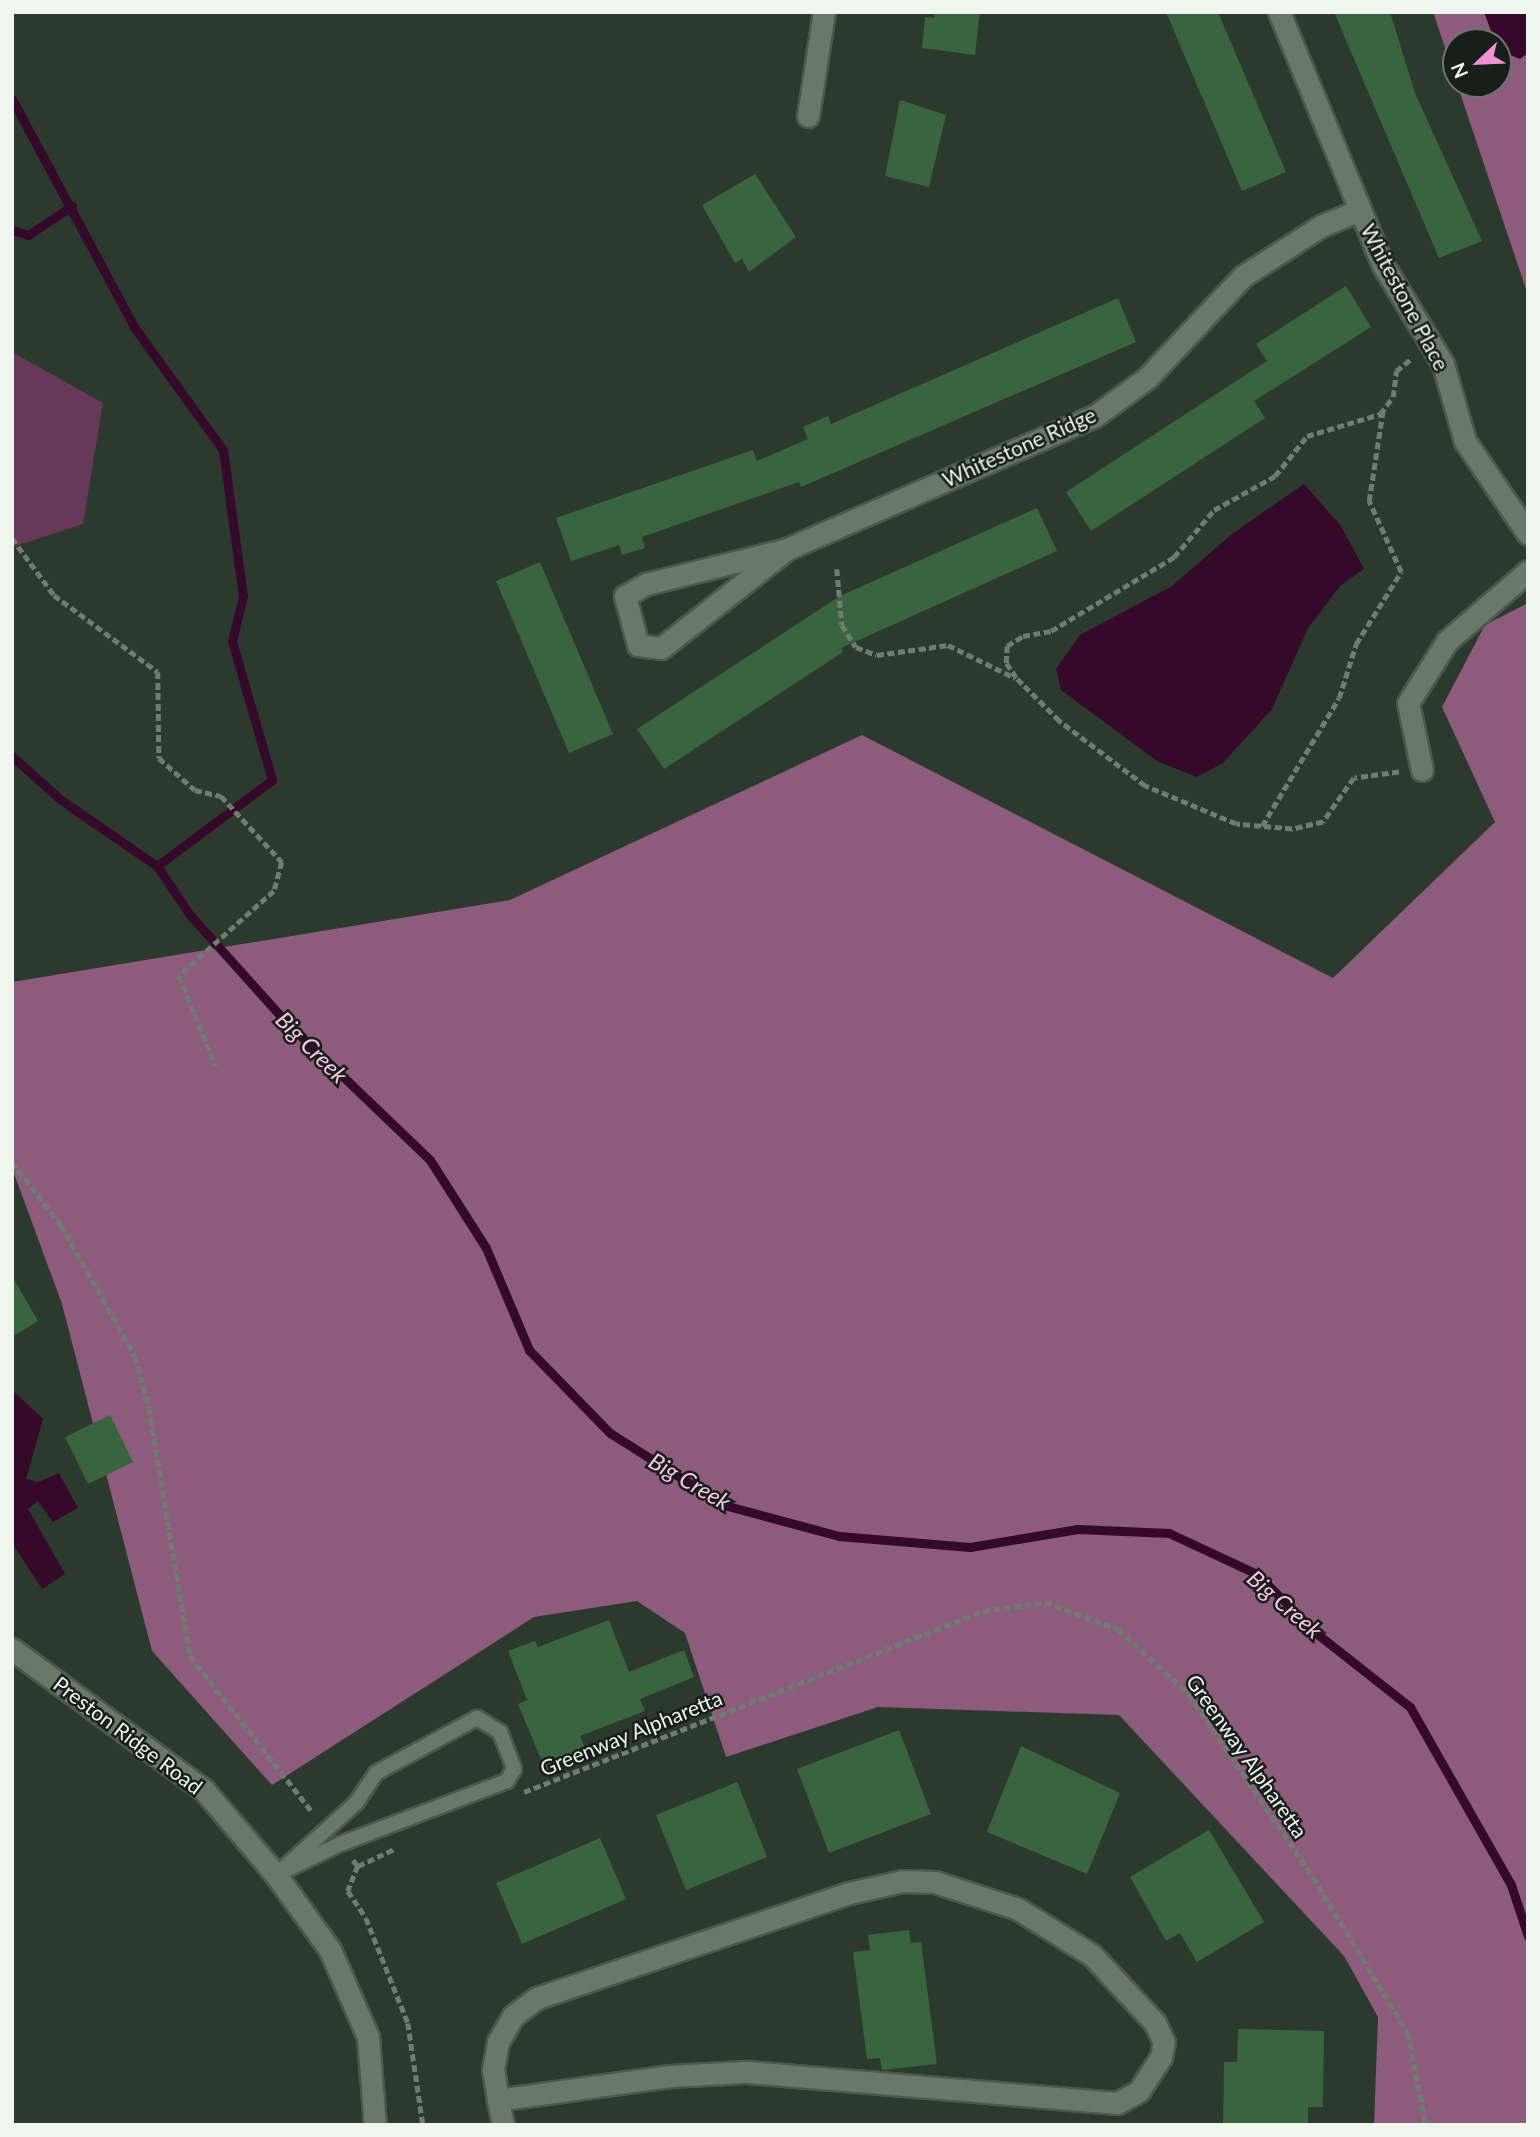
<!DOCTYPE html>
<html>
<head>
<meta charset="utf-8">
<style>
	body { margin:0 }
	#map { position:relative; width:1540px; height:2137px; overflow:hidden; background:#2c392d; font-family:Lato,sans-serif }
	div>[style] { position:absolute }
	.green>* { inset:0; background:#653957 }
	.forest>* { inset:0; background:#8d5b7c }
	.water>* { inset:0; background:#340929 }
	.stream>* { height:9px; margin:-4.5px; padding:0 4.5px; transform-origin:4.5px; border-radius:4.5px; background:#340929 }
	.building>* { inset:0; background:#38653e }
	.path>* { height:4.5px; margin-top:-2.25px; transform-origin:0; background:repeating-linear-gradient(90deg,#717c71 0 7px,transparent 0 10.5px) }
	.roads { filter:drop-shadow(2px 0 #4d584d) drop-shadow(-2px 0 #4d584d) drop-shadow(0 2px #4d584d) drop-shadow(0 -2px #4d584d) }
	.service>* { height:14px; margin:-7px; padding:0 7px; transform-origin:7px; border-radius:7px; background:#6a786a }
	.minor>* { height:21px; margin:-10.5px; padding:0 10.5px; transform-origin:10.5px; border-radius:10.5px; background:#6a786a }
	span { translate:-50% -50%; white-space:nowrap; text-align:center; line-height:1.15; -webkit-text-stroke:5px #181e19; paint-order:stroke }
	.street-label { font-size:21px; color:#eef6ee }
	.water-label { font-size:23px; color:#f6c6e5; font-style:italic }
	.frame { position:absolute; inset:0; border:14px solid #eef6ee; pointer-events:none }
	.north { position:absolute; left:1442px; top:28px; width:70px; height:70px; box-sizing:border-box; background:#181e19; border:2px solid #6e746e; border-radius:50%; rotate:247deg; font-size:19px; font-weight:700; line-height:28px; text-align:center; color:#eef6ee }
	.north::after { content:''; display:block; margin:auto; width:24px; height:32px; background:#f491d4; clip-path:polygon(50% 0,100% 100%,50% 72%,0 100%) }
</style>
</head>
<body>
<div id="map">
	<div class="green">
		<i style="clip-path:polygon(12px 352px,103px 403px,83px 524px,12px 547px)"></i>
	</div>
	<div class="forest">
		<i style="clip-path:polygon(1433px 12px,1528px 12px,1528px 295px,1457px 84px,1498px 84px,1498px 42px,1456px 42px,1456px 80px)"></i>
		<i style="clip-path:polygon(1528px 603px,1528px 2125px,1374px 2125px,1378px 2017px,1344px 1956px,1119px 1715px,878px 1707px,726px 1757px,685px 1633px,637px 1601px,534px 1617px,272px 1785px,152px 1651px,62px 1304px,12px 1168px,12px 982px,510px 900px,862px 735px,1333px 978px,1495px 822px,1442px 707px,1485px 625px)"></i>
	</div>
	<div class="water">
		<i style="clip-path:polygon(1484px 12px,1528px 12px,1528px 53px,1520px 59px,1498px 50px)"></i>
		<i style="clip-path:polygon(1304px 484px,1341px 526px,1364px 569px,1341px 585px,1308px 628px,1272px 709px,1223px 763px,1197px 777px,1157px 761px,1061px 690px,1056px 669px,1080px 635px,1172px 586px,1232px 534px)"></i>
		<i style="clip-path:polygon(12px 1390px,43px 1419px,26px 1479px,38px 1482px,59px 1473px,78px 1508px,53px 1522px,38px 1501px,28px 1509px,65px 1574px,42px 1589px,12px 1543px)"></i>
	</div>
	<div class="stream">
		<i style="left:12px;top:99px;width:259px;rotate:61.8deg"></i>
		<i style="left:134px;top:327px;width:152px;rotate:54.1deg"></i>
		<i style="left:223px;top:450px;width:147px;rotate:82.2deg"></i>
		<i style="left:243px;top:596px;width:46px;rotate:103.7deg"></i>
		<i style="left:232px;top:641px;width:145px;rotate:73.9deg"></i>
		<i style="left:272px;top:780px;width:144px;rotate:143.2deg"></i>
		<i style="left:12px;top:230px;width:17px;rotate:17deg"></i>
		<i style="left:28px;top:235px;width:53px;rotate:-33.4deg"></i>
		<i style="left:12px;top:756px;width:66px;rotate:41.9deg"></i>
		<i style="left:61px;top:800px;width:116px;rotate:34.5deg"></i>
		<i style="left:157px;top:866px;width:59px;rotate:56deg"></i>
		<i style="left:190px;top:915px;width:142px;rotate:48.1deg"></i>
		<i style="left:285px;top:1021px;width:201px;rotate:43.8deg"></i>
		<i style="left:430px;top:1160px;width:104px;rotate:57.5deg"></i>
		<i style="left:486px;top:1248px;width:111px;rotate:67.1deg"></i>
		<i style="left:529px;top:1350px;width:116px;rotate:45.7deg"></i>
		<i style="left:610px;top:1433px;width:135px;rotate:32.3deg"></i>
		<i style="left:724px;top:1505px;width:119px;rotate:15.1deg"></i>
		<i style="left:839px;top:1536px;width:131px;rotate:4.8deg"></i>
		<i style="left:970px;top:1547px;width:109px;rotate:-9.5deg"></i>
		<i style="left:1078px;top:1529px;width:91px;rotate:2.5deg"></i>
		<i style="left:1169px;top:1533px;width:97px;rotate:25deg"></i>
		<i style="left:1257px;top:1574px;width:83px;rotate:45deg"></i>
		<i style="left:1316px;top:1633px;width:120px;rotate:38.2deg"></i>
		<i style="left:1410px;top:1707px;width:205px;rotate:60.4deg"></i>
		<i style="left:1511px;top:1885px;width:54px;rotate:71.6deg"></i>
	</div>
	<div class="building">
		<i style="clip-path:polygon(934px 12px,980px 12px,975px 55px,922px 48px,925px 17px,934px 18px)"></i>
		<i style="clip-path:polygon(1166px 12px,1218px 12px,1286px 172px,1242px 191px)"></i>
		<i style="clip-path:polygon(1334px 12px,1390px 12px,1415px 93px,1482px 241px,1439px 258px)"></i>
		<i style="clip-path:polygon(900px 100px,946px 115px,929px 187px,885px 176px)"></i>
		<i style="clip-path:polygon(755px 174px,796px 237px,749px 272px,742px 259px,735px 263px,702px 205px)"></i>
		<i style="clip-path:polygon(1346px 286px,1371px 327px,1254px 401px,1265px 418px,1091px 531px,1066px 492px,1267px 361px,1256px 344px)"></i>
		<i style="clip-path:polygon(1118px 298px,1136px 342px,801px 487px,799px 482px,642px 537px,645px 548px,622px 555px,619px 545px,571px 561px,556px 518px,753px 450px,757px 461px,808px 439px,803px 427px,828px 416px,831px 424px)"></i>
		<i style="clip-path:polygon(1037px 508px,1057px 551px,841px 648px,843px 652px,664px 769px,637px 729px,840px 596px)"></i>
		<i style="clip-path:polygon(540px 562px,613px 734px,569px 753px,496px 581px)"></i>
		<i style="clip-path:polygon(12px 1276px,38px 1321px,12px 1337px)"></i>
		<i style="clip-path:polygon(110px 1415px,133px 1462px,88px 1484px,65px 1437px)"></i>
		<i style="clip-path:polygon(609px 1620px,629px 1672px,684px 1650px,694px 1677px,640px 1699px,645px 1711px,580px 1736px,587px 1753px,546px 1771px,518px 1704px,527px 1700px,508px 1651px,535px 1641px,538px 1647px)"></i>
		<i style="clip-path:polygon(899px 1730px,931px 1814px,829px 1853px,797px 1769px)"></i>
		<i style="clip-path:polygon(1021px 1746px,1120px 1793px,1087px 1874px,987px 1832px)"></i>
		<i style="clip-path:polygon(737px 1782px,767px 1857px,686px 1890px,656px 1815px)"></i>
		<i style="clip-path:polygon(1209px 1830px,1264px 1922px,1197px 1962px,1180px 1933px,1166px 1941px,1130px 1877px)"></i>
		<i style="clip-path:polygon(600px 1838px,626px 1899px,522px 1944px,496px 1883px)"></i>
		<i style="clip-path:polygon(909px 1930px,911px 1943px,921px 1942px,937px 2064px,882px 2070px,880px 2058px,867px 2059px,853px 1952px,870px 1950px,868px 1935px)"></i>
		<i style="clip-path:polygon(1238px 2029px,1324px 2031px,1323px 2107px,1308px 2107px,1308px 2125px,1223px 2125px,1224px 2062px,1237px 2062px)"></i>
	</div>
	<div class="path">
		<i style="left:12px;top:538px;width:71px;rotate:53.6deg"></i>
		<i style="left:54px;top:595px;width:129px;rotate:36.5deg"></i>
		<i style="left:158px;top:672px;width:86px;rotate:89.3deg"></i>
		<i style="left:159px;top:758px;width:48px;rotate:41.6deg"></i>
		<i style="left:195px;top:790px;width:27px;rotate:13deg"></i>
		<i style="left:221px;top:796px;width:90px;rotate:47.3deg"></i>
		<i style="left:282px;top:862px;width:30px;rotate:105deg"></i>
		<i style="left:274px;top:891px;width:127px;rotate:138.2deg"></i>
		<i style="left:179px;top:976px;width:97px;rotate:67.7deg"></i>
		<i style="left:837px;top:569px;width:56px;rotate:84.9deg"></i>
		<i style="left:842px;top:625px;width:26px;rotate:58deg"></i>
		<i style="left:856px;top:647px;width:22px;rotate:21deg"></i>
		<i style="left:877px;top:655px;width:72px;rotate:-8deg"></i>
		<i style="left:948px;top:645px;width:75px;rotate:26.2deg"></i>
		<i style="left:1399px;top:772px;width:45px;rotate:172.4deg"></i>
		<i style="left:1354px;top:778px;width:54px;rotate:125.2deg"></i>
		<i style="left:1323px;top:822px;width:32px;rotate:167deg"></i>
		<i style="left:1292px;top:829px;width:56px;rotate:-174.9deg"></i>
		<i style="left:1236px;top:824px;width:99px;rotate:-157.3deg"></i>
		<i style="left:1145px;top:786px;width:108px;rotate:-142.9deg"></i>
		<i style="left:1059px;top:721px;width:61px;rotate:-135deg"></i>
		<i style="left:1016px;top:678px;width:18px;rotate:-124deg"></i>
		<i style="left:1006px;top:663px;width:17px;rotate:-87deg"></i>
		<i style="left:1007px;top:646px;width:19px;rotate:-32deg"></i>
		<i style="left:1023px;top:636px;width:28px;rotate:-10deg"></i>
		<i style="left:1051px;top:631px;width:144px;rotate:-31deg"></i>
		<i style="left:1174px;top:557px;width:62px;rotate:-49.6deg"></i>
		<i style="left:1214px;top:510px;width:70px;rotate:-29.1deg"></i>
		<i style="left:1275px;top:476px;width:51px;rotate:-51.3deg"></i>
		<i style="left:1307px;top:436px;width:76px;rotate:-16.8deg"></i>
		<i style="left:1380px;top:414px;width:21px;rotate:-53deg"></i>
		<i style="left:1393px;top:397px;width:26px;rotate:-83deg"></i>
		<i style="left:1396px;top:371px;width:21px;rotate:-39deg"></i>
		<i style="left:1262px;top:826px;width:149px;rotate:-59deg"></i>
		<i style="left:1339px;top:698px;width:57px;rotate:-72.5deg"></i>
		<i style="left:1356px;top:644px;width:85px;rotate:-58deg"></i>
		<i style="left:1401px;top:572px;width:78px;rotate:-114.3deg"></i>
		<i style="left:1369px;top:501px;width:92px;rotate:-81.3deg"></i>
		<i style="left:12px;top:1162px;width:80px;rotate:52.1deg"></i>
		<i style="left:61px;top:1225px;width:150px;rotate:60.5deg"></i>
		<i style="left:135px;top:1356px;width:54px;rotate:74.9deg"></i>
		<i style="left:149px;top:1408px;width:251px;rotate:80.6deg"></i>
		<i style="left:190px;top:1656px;width:199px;rotate:51.9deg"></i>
		<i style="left:524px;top:1792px;width:493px;rotate:-21.5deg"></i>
		<i style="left:983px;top:1611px;width:63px;rotate:-8.3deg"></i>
		<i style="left:1045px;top:1602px;width:78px;rotate:20.3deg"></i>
		<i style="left:1118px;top:1629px;width:96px;rotate:42.5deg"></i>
		<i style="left:1189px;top:1694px;width:221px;rotate:55.9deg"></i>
		<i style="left:1313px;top:1877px;width:183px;rotate:58.7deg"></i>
		<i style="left:1408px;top:2033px;width:94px;rotate:78.9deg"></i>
		<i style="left:353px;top:1860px;width:8px;rotate:50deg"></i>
		<i style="left:358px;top:1866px;width:40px;rotate:-25deg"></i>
		<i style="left:358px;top:1866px;width:27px;rotate:112deg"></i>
		<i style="left:348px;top:1891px;width:32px;rotate:56deg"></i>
		<i style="left:366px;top:1918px;width:113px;rotate:68.2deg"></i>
		<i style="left:408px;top:2023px;width:103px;rotate:81.6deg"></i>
	</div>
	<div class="roads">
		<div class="service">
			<i style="left:477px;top:1718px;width:27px;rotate:31deg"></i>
			<i style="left:500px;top:1732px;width:40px;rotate:69deg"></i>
			<i style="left:514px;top:1769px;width:14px;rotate:120deg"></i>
			<i style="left:507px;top:1781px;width:178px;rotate:159.3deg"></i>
			<i style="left:340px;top:1844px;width:71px;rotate:154.2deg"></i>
			<i style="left:276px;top:1875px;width:108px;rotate:-42deg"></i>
			<i style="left:356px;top:1803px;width:36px;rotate:-56deg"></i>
			<i style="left:376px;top:1773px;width:115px;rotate:-28.6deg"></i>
		</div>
		<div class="minor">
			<i style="left:1279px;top:12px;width:274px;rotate:67.7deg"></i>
			<i style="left:1383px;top:265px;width:116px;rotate:58.8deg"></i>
			<i style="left:1443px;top:364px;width:80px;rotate:74.1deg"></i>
			<i style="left:1465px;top:441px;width:112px;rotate:55.9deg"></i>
			<i style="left:808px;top:116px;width:105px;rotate:-81.3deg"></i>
			<i style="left:787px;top:549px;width:160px;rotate:141.8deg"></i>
			<i style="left:661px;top:648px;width:23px;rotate:-173deg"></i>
			<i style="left:638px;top:645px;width:51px;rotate:-104.9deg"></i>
			<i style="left:625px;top:596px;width:24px;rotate:-30deg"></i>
			<i style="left:646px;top:584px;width:145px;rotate:-13.9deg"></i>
			<i style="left:787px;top:549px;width:335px;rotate:-23.4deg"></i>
			<i style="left:1095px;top:416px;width:64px;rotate:-36.2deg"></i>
			<i style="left:1147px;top:378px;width:140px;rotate:-46.7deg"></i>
			<i style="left:1243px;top:276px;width:93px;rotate:-32.7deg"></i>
			<i style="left:1321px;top:226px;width:42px;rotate:-22.3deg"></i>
			<i style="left:1422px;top:770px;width:68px;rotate:-101.8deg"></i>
			<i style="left:1408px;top:703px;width:73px;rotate:-57.8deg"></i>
			<i style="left:1447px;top:641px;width:107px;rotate:-40.8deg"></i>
			<i style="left:12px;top:1649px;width:238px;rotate:36.3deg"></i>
			<i style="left:204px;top:1790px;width:111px;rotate:49.7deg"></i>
			<i style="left:276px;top:1875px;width:92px;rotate:54.2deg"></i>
			<i style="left:330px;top:1950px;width:95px;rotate:66.4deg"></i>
			<i style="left:368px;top:2037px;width:88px;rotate:85.5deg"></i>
			<i style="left:903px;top:1881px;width:32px;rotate:2deg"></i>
			<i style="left:935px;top:1882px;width:87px;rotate:18deg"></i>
			<i style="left:1018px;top:1909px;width:87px;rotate:31.9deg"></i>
			<i style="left:1092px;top:1955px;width:93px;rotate:47.2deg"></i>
			<i style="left:1155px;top:2023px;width:21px;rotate:65deg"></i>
			<i style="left:1164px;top:2042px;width:15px;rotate:101deg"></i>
			<i style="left:1161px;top:2057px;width:40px;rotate:122.9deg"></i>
			<i style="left:1139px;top:2091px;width:25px;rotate:151deg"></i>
			<i style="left:1117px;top:2103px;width:374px;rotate:-175.2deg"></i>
			<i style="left:744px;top:2072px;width:74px;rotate:176.9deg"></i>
			<i style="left:670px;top:2076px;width:174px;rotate:172.1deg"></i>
			<i style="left:498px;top:2100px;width:30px;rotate:-99deg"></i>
			<i style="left:493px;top:2070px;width:28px;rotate:-80deg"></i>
			<i style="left:498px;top:2042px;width:30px;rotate:-60deg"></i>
			<i style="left:513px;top:2016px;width:30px;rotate:-37deg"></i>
			<i style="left:537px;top:1998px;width:329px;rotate:-18.6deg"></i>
			<i style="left:849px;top:1893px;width:55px;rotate:-12.5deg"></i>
			<i style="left:498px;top:2100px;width:25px;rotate:79deg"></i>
		</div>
	</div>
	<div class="street-label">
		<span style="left:1405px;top:297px;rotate:62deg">Whitestone Place</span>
		<span style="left:1019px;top:447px;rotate:-24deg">Whitestone Ridge</span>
		<span style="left:631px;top:1733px;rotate:-22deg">Greenway Alpharetta</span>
		<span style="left:128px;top:1735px;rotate:37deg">Preston Ridge Road</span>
		<span style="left:1247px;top:1756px;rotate:55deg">Greenway Alpharetta</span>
	</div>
	<div class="water-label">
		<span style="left:312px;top:1047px;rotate:45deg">Big Creek</span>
		<span style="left:690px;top:1481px;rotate:30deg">Big Creek</span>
		<span style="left:1285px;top:1604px;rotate:41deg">Big Creek</span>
	</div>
	<div class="frame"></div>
	<div class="north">N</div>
</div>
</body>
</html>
